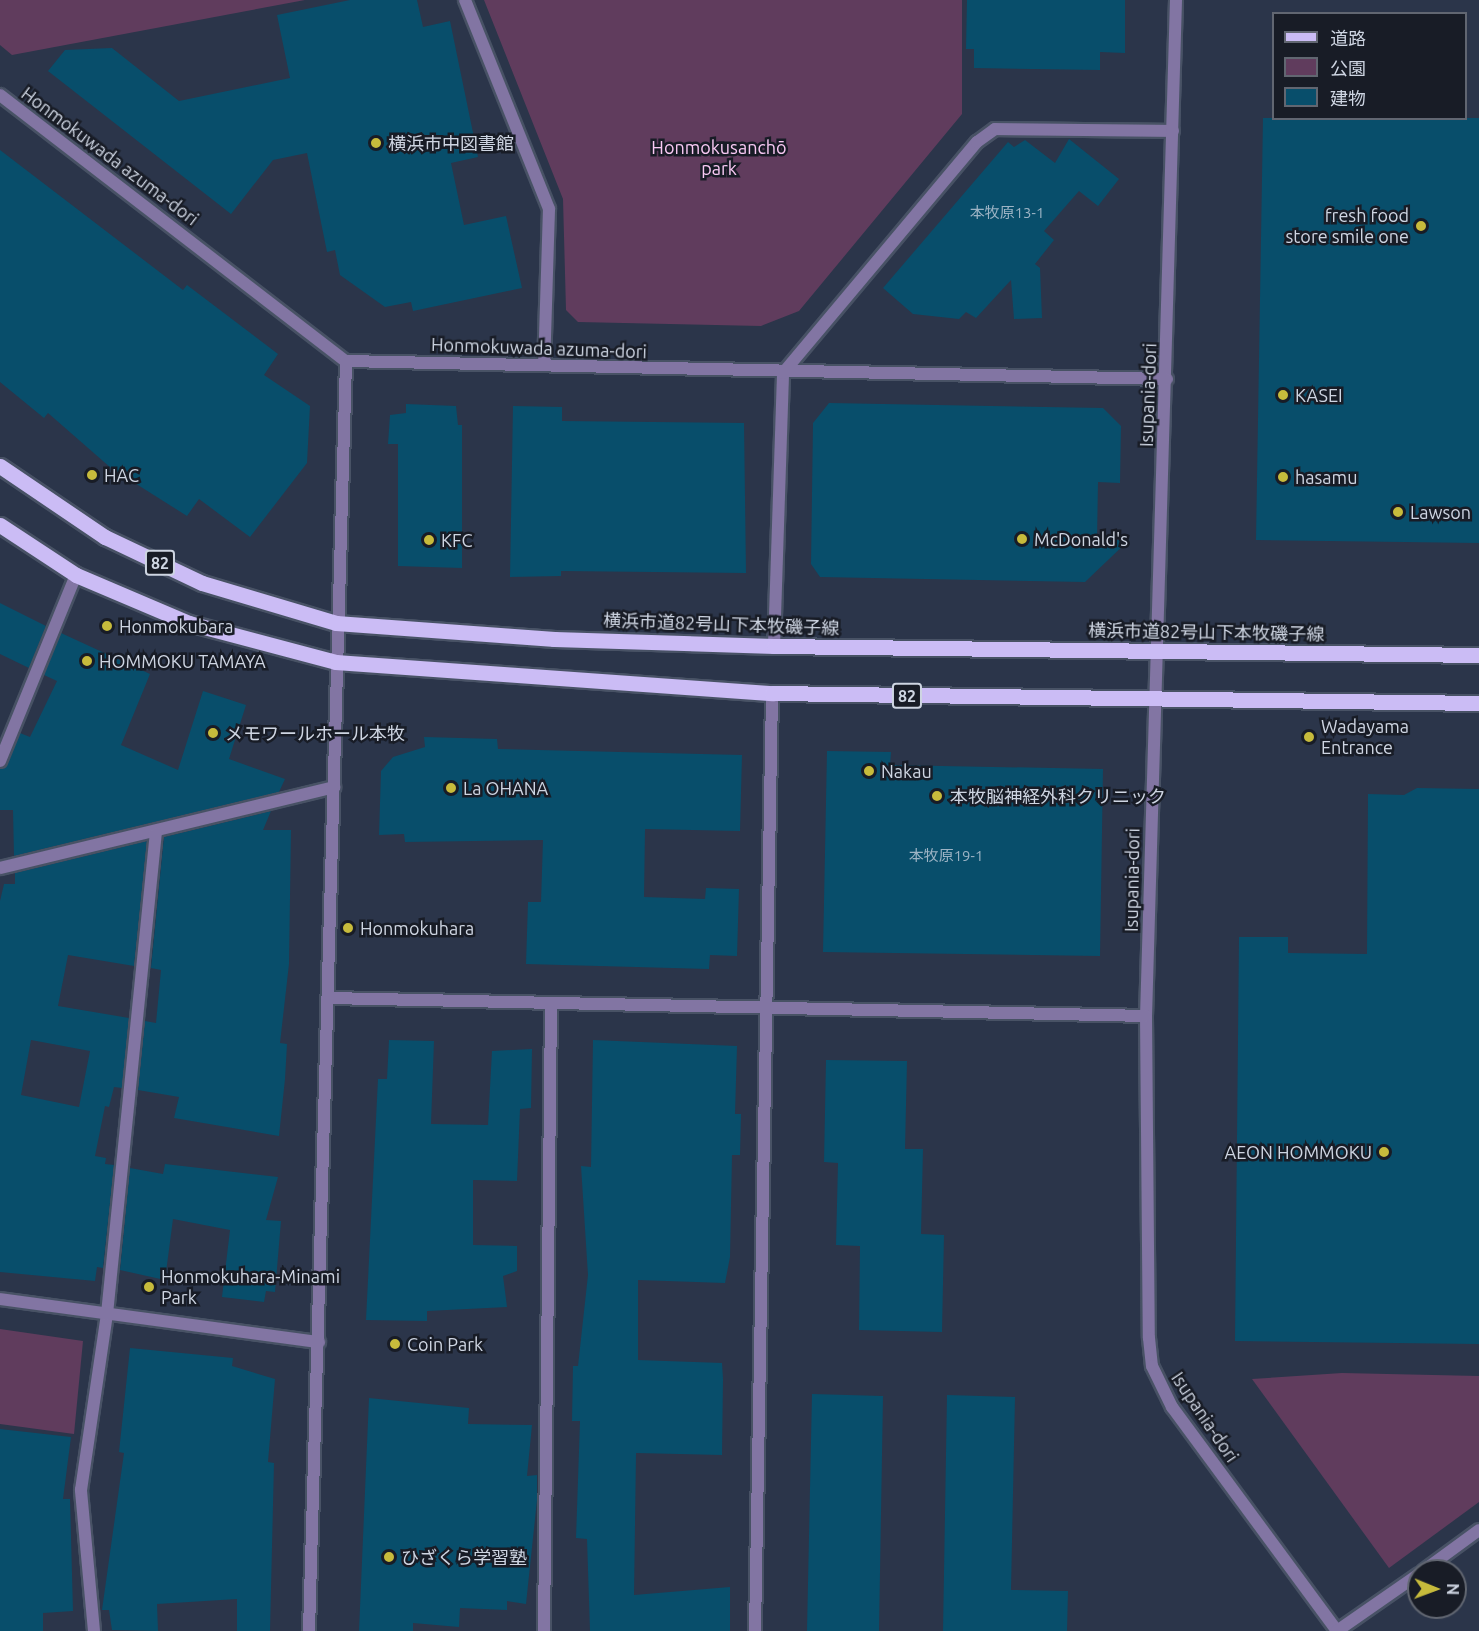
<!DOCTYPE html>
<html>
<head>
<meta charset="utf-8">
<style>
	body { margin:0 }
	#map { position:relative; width:1479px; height:1631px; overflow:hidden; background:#2b354a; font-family:Ubuntu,"Noto Sans JP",sans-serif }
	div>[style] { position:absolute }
	.green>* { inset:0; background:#603c5d }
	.building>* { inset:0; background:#084e6b }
	.roads { filter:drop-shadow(2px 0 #485265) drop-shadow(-2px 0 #485265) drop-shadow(0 2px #485265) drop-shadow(0 -2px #485265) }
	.minor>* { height:12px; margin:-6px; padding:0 6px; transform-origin:6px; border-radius:6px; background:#8275a3 }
	.tertiary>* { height:12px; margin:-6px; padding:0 6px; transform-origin:6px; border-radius:6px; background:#8275a3 }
	.primary>* { height:15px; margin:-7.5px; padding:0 7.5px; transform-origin:7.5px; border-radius:7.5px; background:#cbbcf5 }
	.dots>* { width:16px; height:16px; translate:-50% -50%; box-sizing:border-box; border:3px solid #181c26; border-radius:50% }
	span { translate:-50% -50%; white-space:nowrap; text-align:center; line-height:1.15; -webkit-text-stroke:5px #181c26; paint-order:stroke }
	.number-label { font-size:15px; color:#9cb3c4 }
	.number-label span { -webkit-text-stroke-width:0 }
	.shield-label span { padding:2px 4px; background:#181c26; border:2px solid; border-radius:4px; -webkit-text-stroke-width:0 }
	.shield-label { font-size:16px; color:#ced5e2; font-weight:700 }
	.poi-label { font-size:18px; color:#ced5e2 }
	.left { translate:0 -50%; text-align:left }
	.right { translate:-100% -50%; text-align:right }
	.park-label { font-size:18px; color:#f9c9f4 }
	.street-label { font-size:18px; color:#ced5e2 }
	.legend { position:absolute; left:1272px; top:12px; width:195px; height:108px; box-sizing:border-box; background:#181c26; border:2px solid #616671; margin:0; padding:8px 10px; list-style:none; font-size:18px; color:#ced5e2 }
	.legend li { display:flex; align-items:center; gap:12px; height:30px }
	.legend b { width:30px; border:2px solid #616671 }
	.north { position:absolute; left:1407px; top:1559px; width:60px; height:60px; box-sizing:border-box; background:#181c26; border:2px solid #616671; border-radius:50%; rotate:91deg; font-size:16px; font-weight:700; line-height:24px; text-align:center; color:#ced5e2 }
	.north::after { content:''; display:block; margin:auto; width:21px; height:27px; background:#c7bb3c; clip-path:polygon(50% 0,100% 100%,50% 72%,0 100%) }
</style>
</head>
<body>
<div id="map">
	<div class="green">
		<i style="clip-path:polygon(0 0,305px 0,12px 55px,0 45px)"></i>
		<i style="clip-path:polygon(484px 0,962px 0,962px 114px,799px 311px,761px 326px,578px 322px,566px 310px,563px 199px)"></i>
		<i style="clip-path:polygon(0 1329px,83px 1341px,74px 1434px,0 1424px)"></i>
		<i style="clip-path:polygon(1342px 1373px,1479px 1376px,1479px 1502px,1389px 1568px,1252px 1379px)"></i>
	</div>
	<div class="building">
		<i style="clip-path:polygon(350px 0,417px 0,423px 27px,450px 21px,478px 157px,451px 163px,464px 225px,506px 216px,522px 288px,413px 311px,411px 302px,385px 307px,340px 275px,335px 250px,327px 252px,307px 153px,273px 160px,231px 214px,48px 71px,65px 50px,112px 48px,179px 101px,290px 78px,277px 15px)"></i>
		<i style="clip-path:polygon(967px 0,1125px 0,1125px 53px,1100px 52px,1100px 70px,974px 68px,974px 49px,966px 49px)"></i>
		<i style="clip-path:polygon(1263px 118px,1479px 118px,1479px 543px,1256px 540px)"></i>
		<i style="clip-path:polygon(1069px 139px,1119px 179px,1098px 206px,1079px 191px,1044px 231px,1054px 240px,1035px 264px,1040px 268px,1042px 318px,1014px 319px,1011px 280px,976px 318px,966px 312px,959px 319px,913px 314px,883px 288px,1008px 142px,1014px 147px,1025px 140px,1055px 163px)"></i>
		<i style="clip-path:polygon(0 150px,183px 290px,187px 285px,278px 354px,264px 375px,310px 406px,307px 463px,250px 537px,199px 499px,187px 516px,111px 468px,48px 413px,44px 418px,0 382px)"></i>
		<i style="clip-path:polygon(829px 403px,1103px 408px,1121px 426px,1120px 483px,1098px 482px,1097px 540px,1129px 540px,1085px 582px,820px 577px,811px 564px,813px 423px)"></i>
		<i style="clip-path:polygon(406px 404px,456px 406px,458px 425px,462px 425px,462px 568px,398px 566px,398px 444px,388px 444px,390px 415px,406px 413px)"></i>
		<i style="clip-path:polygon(513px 406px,562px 407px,562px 421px,744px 423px,746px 573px,561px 571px,561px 576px,510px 577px)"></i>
		<i style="clip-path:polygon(0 603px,46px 626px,29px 668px,0 654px)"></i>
		<i style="clip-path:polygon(61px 633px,150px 674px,121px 745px,178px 770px,203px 691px,246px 705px,229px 759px,285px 779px,279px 792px,14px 856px,13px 810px,0 810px,0 769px,7px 765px,20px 733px,30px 737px,57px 681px,44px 675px)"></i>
		<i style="clip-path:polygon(424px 737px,497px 739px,498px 749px,742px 755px,740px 831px,645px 829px,644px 897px,705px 899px,706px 888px,739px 889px,737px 956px,710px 955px,709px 969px,526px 964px,528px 902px,541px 902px,543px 840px,405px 842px,404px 834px,379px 835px,381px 771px,393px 757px,425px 747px)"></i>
		<i style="clip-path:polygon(827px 751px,891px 752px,890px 765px,1103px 769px,1100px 956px,823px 952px)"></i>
		<i style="clip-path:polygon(1417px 788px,1479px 789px,1479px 1344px,1235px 1341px,1239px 937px,1288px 937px,1288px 953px,1367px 954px,1368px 794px,1404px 795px)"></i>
		<i style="clip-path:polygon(271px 811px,263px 830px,291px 830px,289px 964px,280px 1043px,287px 1044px,285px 1079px,279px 1136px,174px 1118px,179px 1097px,138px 1090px,145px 1021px,156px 1023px,161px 970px,151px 968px,164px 837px)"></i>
		<i style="clip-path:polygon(evenodd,147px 841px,134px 966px,68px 955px,58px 1006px,129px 1018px,122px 1088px,114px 1087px,109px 1107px,105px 1106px,95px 1156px,106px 1158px,105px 1164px,114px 1165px,103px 1268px,97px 1267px,95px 1281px,0 1272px,0 901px,4px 884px,15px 884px,15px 873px,147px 841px,31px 1040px,90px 1051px,79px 1107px,21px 1095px,31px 1040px)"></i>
		<i style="clip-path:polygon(389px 1040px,434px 1041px,431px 1124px,488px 1125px,492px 1051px,532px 1049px,531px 1108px,520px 1109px,517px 1181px,473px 1180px,473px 1245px,517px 1246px,517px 1271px,503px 1276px,507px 1307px,427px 1311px,427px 1321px,366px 1320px,378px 1079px,387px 1079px)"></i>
		<i style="clip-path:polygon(593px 1040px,737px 1046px,735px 1114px,741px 1114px,740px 1155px,732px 1155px,730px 1257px,725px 1283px,638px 1280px,638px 1360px,722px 1363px,723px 1379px,722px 1455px,636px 1453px,634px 1595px,730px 1587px,730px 1631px,590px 1631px,587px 1539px,576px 1538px,580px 1421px,572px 1421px,573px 1366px,578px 1366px,588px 1275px,581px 1166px,591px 1167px)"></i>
		<i style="clip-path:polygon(826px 1060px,907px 1061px,905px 1149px,923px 1149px,921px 1234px,944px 1235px,942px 1332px,859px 1330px,860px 1246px,836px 1245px,838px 1163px,824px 1162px)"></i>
		<i style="clip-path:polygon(165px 1164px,278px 1177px,266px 1220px,281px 1221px,275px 1292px,266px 1291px,264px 1302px,222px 1297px,230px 1230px,173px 1219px,165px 1280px,120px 1270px,130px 1168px,163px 1174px)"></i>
		<i style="clip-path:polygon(130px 1348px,233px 1358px,232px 1366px,275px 1379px,268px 1462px,274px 1463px,270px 1631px,237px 1631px,237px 1599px,157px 1604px,158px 1631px,112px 1630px,109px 1610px,102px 1610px,124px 1453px,119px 1452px)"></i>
		<i style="clip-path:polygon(812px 1394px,883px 1396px,879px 1631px,807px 1631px)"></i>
		<i style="clip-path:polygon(947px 1395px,1015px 1397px,1011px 1590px,1068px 1591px,1067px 1631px,943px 1631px)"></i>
		<i style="clip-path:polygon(369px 1398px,469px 1408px,468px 1424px,532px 1425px,527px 1476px,537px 1475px,537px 1500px,526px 1604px,507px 1601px,507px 1610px,460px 1608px,459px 1627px,413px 1623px,413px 1631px,359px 1631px)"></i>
		<i style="clip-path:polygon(0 1429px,71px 1437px,63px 1499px,70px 1499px,73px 1611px,43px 1613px,43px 1631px,0 1631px)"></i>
	</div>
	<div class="roads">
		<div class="minor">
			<i style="left:465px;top:0;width:225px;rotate:68.1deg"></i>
			<i style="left:549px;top:209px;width:156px;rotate:91.8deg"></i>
			<i style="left:774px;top:646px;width:273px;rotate:-88.1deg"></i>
			<i style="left:783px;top:373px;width:302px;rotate:-50deg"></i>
			<i style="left:977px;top:142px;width:22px;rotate:-36deg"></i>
			<i style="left:995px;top:129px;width:178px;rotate:0.6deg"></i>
			<i style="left:0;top:761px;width:201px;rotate:-67.8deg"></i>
			<i style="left:0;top:868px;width:344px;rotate:-13.6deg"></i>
			<i style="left:94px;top:1631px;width:142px;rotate:-95.3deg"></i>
			<i style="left:81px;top:1490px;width:178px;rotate:-81.6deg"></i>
			<i style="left:107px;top:1314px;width:483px;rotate:-84.2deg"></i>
			<i style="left:544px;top:1631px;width:627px;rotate:-89.36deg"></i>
			<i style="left:755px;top:1631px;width:938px;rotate:-88.96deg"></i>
		</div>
		<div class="tertiary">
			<i style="left:1176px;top:0;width:1016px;rotate:91.69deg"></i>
			<i style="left:1146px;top:1016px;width:322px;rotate:89.5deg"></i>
			<i style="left:1149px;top:1338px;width:28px;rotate:84deg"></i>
			<i style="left:1152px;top:1366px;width:46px;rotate:64deg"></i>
			<i style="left:1172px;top:1407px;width:278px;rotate:53.6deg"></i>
			<i style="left:0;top:95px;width:436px;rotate:37.6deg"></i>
			<i style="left:346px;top:361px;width:821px;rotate:1.26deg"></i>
			<i style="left:329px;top:998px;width:817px;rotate:1.26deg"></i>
			<i style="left:0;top:1299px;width:322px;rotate:7.7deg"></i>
			<i style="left:1423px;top:1571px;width:69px;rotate:-36.2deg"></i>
			<i style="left:309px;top:1631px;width:1271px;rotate:-88.33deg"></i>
			<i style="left:1337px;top:1631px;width:100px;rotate:-34.8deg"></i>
		</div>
		<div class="primary">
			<i style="left:0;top:466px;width:127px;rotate:34.1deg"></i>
			<i style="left:105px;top:537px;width:107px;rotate:25.4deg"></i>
			<i style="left:202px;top:583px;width:140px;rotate:16.6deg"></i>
			<i style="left:336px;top:623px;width:219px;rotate:4.2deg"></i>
			<i style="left:554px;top:639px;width:220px;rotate:1.8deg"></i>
			<i style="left:774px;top:646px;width:705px;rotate:0.73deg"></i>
			<i style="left:0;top:525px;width:91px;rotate:33.3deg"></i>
			<i style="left:76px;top:575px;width:123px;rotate:23deg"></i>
			<i style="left:189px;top:623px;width:152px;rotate:14.9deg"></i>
			<i style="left:336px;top:662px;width:437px;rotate:4.1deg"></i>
			<i style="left:772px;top:693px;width:707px;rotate:0.81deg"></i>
		</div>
	</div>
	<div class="dots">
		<i style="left:376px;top:143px;background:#c7bb3c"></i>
		<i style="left:1421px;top:226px;background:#c7bb3c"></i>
		<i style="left:1283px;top:395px;background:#c7bb3c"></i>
		<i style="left:92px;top:475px;background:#c7bb3c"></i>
		<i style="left:1283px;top:477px;background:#c7bb3c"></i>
		<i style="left:1398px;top:512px;background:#c7bb3c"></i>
		<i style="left:1022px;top:539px;background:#c7bb3c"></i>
		<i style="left:429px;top:540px;background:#c7bb3c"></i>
		<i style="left:107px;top:626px;background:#c7bb3c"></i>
		<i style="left:87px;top:661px;background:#c7bb3c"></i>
		<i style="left:213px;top:733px;background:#c7bb3c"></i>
		<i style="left:1309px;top:737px;background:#c7bb3c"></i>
		<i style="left:869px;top:771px;background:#c7bb3c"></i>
		<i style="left:451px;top:788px;background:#c7bb3c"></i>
		<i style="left:937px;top:796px;background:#c7bb3c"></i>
		<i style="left:348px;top:928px;background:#c7bb3c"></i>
		<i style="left:1384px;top:1152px;background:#c7bb3c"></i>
		<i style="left:149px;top:1287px;background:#c7bb3c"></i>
		<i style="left:395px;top:1344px;background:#c7bb3c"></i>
		<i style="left:389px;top:1557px;background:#c7bb3c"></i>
	</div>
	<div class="number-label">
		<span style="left:1007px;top:213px">本牧原13-1</span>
		<span style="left:946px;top:856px">本牧原19-1</span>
	</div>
	<div class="shield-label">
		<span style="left:160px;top:563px">82</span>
		<span style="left:907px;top:696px">82</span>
	</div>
	<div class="poi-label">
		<span class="left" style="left:388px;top:143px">横浜市中図書館</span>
		<span class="right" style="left:1409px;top:226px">fresh food<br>store smile one</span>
		<span class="left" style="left:1295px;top:395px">KASEI</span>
		<span class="left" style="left:104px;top:475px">HAC</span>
		<span class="left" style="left:1295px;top:477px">hasamu</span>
		<span class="left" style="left:1410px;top:512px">Lawson</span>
		<span class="left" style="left:1034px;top:539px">McDonald's</span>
		<span class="left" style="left:441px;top:540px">KFC</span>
		<span class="left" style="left:119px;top:626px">Honmokubara</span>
		<span class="left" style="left:99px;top:661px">HOMMOKU TAMAYA</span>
		<span class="left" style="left:1321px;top:737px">Wadayama<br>Entrance</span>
		<span class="left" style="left:225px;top:733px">メモワールホール本牧</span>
		<span class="left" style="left:881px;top:771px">Nakau</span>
		<span class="left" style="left:463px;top:788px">La OHANA</span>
		<span class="left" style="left:950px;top:796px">本牧脳神経外科クリニック</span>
		<span class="left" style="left:360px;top:928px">Honmokuhara</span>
		<span class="right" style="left:1372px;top:1152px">AEON HOMMOKU</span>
		<span class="left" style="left:161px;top:1287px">Honmokuhara-Minami<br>Park</span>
		<span class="left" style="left:407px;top:1344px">Coin Park</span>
		<span class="left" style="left:401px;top:1557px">ひざくら学習塾</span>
	</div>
	<div class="park-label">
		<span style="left:719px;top:158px">Honmokusanchō<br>park</span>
	</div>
	<div class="street-label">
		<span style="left:110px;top:156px;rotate:37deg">Honmokuwada azuma-dori</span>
		<span style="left:539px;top:348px;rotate:2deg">Honmokuwada azuma-dori</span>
		<span style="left:1148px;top:395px;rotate:-88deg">Isupania-dori</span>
		<span style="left:721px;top:624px;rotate:2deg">横浜市道82号山下本牧磯子線</span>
		<span style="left:1206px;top:632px;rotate:1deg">横浜市道82号山下本牧磯子線</span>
		<span style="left:1132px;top:880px;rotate:-89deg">Isupania-dori</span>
		<span style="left:1205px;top:1417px;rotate:56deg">Isupania-dori</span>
	</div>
	<ul class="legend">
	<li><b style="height:8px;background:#cbbcf5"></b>道路</li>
	<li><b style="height:16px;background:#603c5d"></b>公園</li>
	<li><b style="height:16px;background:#084e6b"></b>建物</li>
	</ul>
	<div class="north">N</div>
</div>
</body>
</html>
